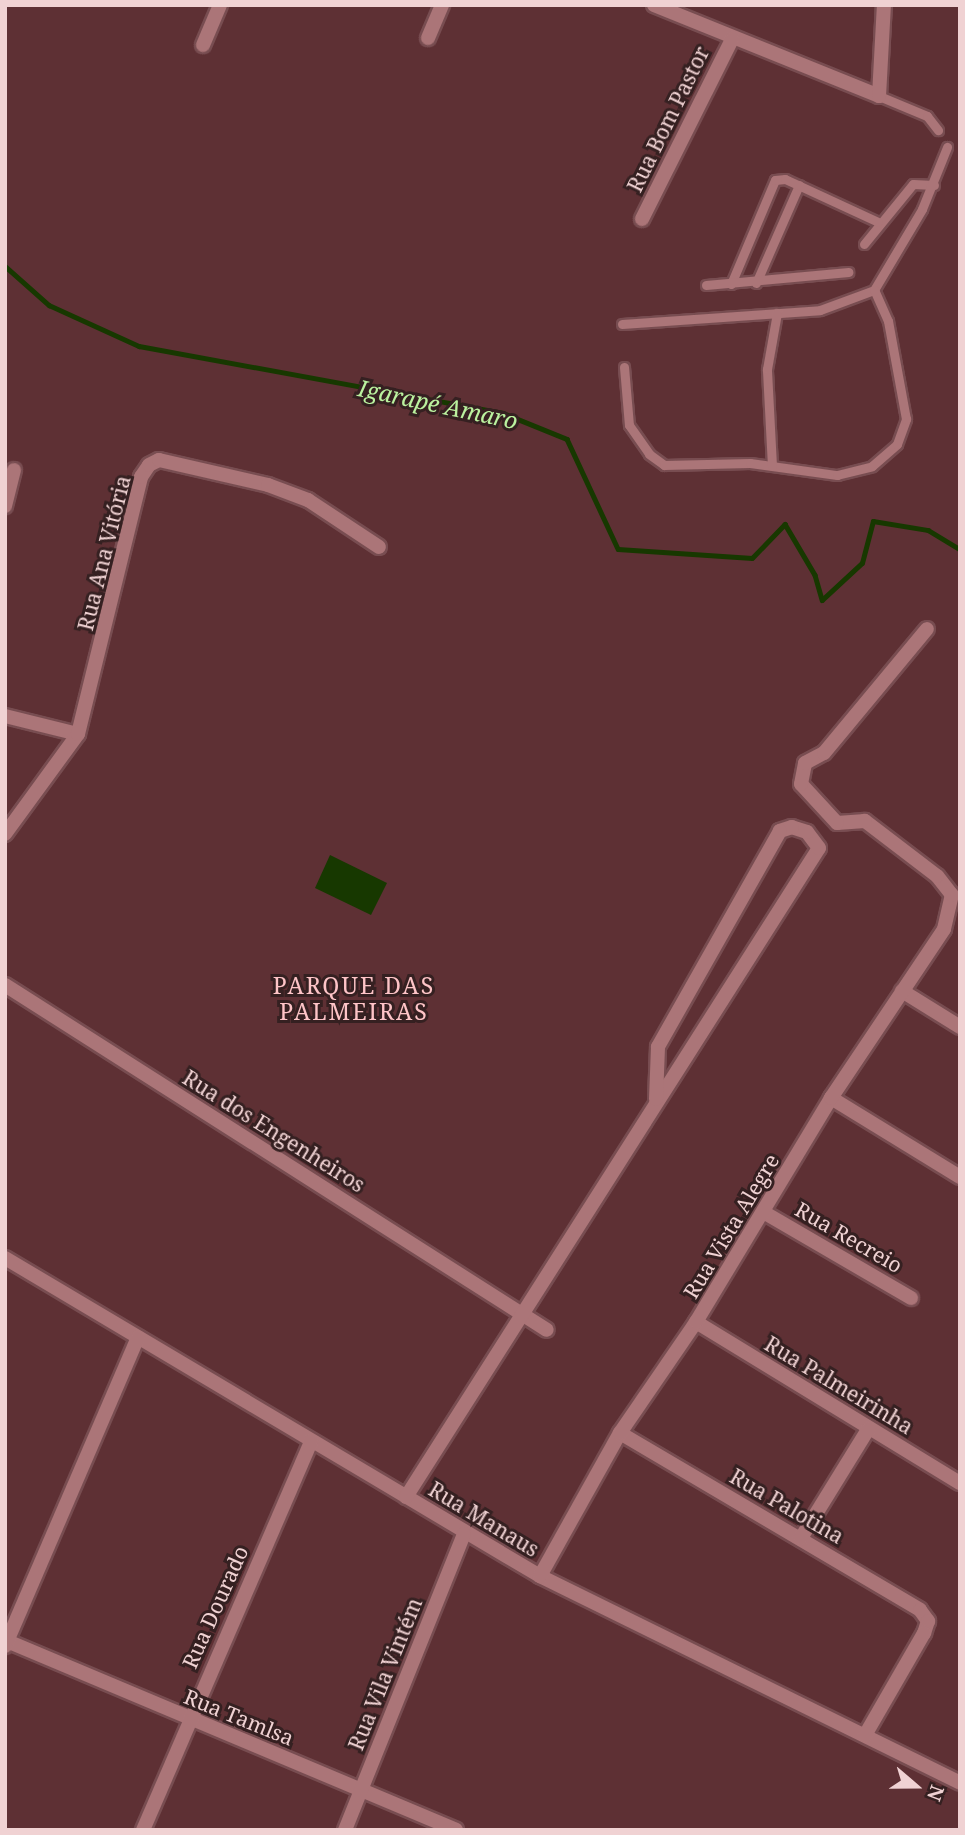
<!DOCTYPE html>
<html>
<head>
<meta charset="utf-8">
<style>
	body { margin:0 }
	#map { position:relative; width:965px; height:1835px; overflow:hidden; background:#5e3034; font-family:"Noto Serif",serif }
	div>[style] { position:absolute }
	.water>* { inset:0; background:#173800 }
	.stream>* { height:4.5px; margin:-2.25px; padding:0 2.25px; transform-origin:2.25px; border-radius:2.25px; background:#173800 }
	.roads { filter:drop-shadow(2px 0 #784d51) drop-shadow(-2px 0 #784d51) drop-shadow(0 2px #784d51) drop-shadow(0 -2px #784d51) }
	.service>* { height:9px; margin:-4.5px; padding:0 4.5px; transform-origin:4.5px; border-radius:4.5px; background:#ab7578 }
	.minor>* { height:14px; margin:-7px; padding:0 7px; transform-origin:7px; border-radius:7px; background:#ab7578 }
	span { translate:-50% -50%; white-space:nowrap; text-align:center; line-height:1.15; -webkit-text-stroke:6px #352021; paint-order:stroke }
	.street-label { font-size:21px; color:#f0d2d3 }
	.water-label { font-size:23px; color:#bbf29f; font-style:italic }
	.neighbourhood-label { font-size:23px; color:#fec4c7; letter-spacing:2px }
	.frame { position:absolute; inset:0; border:7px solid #f0d2d3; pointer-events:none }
	.north { position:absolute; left:881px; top:1751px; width:70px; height:70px; -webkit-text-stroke:5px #352021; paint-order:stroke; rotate:110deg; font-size:19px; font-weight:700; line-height:28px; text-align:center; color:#f0d2d3 }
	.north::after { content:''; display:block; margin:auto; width:24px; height:32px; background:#f0d2d3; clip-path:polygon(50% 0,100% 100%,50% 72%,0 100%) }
</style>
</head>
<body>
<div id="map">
	<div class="water">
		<i style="clip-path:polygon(330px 855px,387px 883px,371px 915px,315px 888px)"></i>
	</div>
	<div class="stream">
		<i style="left:5px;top:266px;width:59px;rotate:41.6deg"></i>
		<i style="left:49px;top:305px;width:99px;rotate:24.5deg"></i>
		<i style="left:139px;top:346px;width:370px;rotate:10.4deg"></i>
		<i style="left:503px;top:413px;width:69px;rotate:22.1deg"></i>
		<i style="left:567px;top:439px;width:121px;rotate:65.1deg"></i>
		<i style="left:618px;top:549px;width:134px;rotate:3.8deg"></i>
		<i style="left:752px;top:558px;width:47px;rotate:-45.9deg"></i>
		<i style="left:785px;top:524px;width:59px;rotate:59.5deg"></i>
		<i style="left:815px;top:575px;width:26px;rotate:74deg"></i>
		<i style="left:822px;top:600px;width:54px;rotate:-42.8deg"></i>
		<i style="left:862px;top:563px;width:43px;rotate:-75.3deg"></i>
		<i style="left:873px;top:521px;width:56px;rotate:9.3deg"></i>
		<i style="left:928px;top:530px;width:37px;rotate:31deg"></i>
	</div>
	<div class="roads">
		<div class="service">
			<i style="left:879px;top:96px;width:52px;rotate:22.6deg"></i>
			<i style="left:927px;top:116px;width:18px;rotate:52deg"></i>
			<i style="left:864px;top:244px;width:77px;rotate:-50.8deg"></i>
			<i style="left:913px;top:184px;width:21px;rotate:3deg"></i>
			<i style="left:756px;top:283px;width:107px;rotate:-66.3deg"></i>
			<i style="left:731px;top:284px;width:113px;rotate:-67.1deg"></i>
			<i style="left:775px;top:180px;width:10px;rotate:-6deg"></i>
			<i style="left:785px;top:179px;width:102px;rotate:24.8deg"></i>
			<i style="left:706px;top:285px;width:143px;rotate:-5.2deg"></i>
			<i style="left:622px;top:324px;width:198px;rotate:-4deg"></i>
			<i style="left:820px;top:310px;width:58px;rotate:-20.3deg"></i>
			<i style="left:874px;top:290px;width:94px;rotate:-59.3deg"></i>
			<i style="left:922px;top:209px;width:67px;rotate:-68deg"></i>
			<i style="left:624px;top:367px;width:58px;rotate:85.1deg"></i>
			<i style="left:629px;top:425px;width:35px;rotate:55deg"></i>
			<i style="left:649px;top:454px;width:19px;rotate:36deg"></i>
			<i style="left:664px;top:465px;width:86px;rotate:-1.3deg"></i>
			<i style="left:750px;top:463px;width:88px;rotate:7.9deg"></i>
			<i style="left:837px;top:475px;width:36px;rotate:-14deg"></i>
			<i style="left:872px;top:466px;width:33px;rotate:-41deg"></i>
			<i style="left:897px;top:444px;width:27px;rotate:-70deg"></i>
			<i style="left:906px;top:419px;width:100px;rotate:-100.4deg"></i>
			<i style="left:888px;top:321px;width:34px;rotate:-114deg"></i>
			<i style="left:772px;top:466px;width:97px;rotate:-93deg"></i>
			<i style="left:767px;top:369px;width:57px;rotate:-79.9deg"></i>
		</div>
		<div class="minor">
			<i style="left:654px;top:5px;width:243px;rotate:22deg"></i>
			<i style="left:879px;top:96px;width:91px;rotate:-86.9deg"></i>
			<i style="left:428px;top:38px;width:36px;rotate:-67deg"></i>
			<i style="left:203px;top:45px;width:43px;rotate:-67deg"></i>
			<i style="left:642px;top:219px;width:201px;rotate:-63.4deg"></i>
			<i style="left:5px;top:506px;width:37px;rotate:-76deg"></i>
			<i style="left:5px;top:716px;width:75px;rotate:13.9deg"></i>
			<i style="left:5px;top:834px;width:124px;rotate:-53.9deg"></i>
			<i style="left:78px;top:734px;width:265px;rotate:-76.2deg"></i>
			<i style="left:141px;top:477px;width:14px;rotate:-56deg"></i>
			<i style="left:149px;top:465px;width:11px;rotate:-27deg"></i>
			<i style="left:159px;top:460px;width:112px;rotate:12.9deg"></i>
			<i style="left:268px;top:485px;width:43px;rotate:20.6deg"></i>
			<i style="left:308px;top:500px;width:85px;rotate:33.5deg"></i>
			<i style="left:5px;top:985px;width:642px;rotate:32.48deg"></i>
			<i style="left:902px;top:991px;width:68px;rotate:31.8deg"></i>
			<i style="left:831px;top:1098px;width:151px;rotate:31.5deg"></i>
			<i style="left:765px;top:1213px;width:169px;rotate:30.2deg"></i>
			<i style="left:5px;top:1258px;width:622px;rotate:30.73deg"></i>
			<i style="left:540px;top:1576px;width:468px;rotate:26.2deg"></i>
			<i style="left:696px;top:1322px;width:309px;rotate:31.4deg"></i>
			<i style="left:620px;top:1433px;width:348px;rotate:30.5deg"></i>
			<i style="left:920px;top:1610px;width:14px;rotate:54deg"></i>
			<i style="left:928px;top:1621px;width:13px;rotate:108deg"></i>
			<i style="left:924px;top:1633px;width:118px;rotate:120deg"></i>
			<i style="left:406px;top:1497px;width:769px;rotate:-57.53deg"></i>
			<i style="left:819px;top:848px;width:20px;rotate:-127deg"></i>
			<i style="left:807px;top:832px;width:16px;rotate:-162deg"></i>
			<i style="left:792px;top:827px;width:13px;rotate:162deg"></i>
			<i style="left:780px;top:831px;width:248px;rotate:119.5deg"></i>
			<i style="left:658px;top:1047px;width:52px;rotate:92.2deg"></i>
			<i style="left:801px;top:1538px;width:129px;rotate:-58.3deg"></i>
			<i style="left:540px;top:1576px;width:164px;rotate:-60.8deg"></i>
			<i style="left:620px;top:1433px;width:135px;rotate:-55.6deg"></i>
			<i style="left:696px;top:1322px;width:262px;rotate:-58.9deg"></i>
			<i style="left:831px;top:1098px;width:203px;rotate:-56.2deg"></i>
			<i style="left:944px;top:929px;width:35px;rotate:-77deg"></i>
			<i style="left:952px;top:895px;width:24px;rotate:-128deg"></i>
			<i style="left:937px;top:876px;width:91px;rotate:-142.6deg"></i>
			<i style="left:865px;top:821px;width:28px;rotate:176deg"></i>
			<i style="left:837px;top:823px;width:53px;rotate:-132.7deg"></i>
			<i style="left:801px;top:784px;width:21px;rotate:-79deg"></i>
			<i style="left:805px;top:763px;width:21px;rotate:-28deg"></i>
			<i style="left:824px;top:753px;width:161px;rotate:-50.3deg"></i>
			<i style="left:7px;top:1641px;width:487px;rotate:22.8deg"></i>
			<i style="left:5px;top:1646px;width:336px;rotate:-66.7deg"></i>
			<i style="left:143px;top:1830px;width:424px;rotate:-66.6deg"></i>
			<i style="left:345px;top:1830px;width:319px;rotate:-68.1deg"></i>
		</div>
	</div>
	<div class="street-label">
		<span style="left:668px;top:119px;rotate:-64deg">Rua Bom Pastor</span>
		<span style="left:104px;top:553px;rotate:-76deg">Rua Ana Vitória</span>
		<span style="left:274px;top:1131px;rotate:32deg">Rua dos Engenheiros</span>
		<span style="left:731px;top:1226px;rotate:-59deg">Rua Vista Alegre</span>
		<span style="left:849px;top:1237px;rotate:30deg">Rua Recreio</span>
		<span style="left:839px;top:1385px;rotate:31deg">Rua Palmeirinha</span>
		<span style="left:787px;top:1506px;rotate:30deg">Rua Palotina</span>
		<span style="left:484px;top:1519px;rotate:31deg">Rua Manaus</span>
		<span style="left:215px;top:1607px;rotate:-66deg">Rua Dourado</span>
		<span style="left:385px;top:1674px;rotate:-68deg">Rua Vila Vintém</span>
		<span style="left:239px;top:1717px;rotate:22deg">Rua Tamlsa</span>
	</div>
	<div class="water-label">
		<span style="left:438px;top:404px;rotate:12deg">Igarapé Amaro</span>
	</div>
	<div class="neighbourhood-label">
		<span style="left:354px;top:998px">PARQUE DAS<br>PALMEIRAS</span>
	</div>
	<div class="frame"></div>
	<div class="north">N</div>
</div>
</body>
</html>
